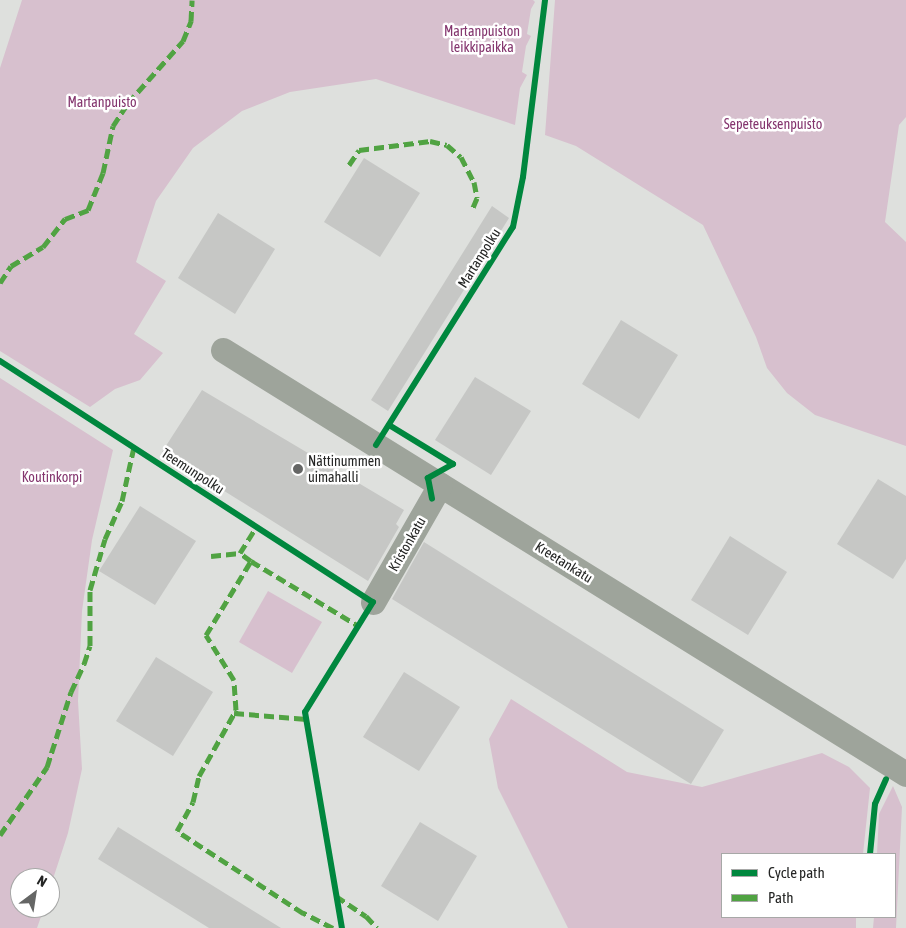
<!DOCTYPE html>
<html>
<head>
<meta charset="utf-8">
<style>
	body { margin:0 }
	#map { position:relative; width:906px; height:928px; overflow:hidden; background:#dee0dd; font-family:"Asap Condensed",sans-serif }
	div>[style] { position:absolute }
	.green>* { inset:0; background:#d7c0ce }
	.building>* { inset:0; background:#c6c7c5 }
	.minor>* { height:25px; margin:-12.5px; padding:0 12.5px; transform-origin:12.5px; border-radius:12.5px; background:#9ea49b }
	.quiet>* { height:5px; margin-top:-2.5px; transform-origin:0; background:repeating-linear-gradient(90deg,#50a342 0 10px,transparent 0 15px) }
	.cycleway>* { height:6px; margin:-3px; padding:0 3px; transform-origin:3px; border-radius:3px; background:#00873e }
	.dots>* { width:14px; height:14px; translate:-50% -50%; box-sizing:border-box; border:2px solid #fff; border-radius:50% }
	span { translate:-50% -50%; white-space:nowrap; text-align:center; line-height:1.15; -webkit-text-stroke:5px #fff; paint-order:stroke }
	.park-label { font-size:14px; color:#84356e }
	.street-label { font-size:14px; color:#242524 }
	.poi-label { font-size:14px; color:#242524 }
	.left { translate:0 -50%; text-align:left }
	.legend { position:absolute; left:721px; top:853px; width:175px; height:65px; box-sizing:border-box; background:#fff; border:1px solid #a7a8a7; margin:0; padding:6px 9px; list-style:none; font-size:15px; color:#242524 }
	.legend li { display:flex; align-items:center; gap:10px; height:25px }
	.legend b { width:25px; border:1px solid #a7a8a7 }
	.north { position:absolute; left:10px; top:868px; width:50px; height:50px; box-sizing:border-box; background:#fff; border:1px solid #a7a8a7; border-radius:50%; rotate:31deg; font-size:14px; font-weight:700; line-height:20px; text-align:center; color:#242524 }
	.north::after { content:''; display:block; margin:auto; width:18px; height:22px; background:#656665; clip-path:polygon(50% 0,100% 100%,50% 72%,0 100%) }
</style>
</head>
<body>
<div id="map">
	<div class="green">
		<i style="clip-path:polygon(22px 0,533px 0,535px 2px,531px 9px,527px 34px,531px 36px,526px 46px,522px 72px,527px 75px,520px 88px,515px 125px,376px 79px,290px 92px,242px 111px,193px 148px,156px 201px,136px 262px,166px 281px,134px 334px,163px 353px,140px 380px,115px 389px,90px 407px,0 351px,0 68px)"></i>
		<i style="clip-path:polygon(555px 0,906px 0,906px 117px,899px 125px,885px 222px,906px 242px,906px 446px,815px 415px,787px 393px,767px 368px,756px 337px,703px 225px,576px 146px,545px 135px)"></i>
		<i style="clip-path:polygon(0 378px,113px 450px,92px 540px,82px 611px,78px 701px,82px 769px,68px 833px,50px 888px,50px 878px,20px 878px,20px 908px,44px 908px,37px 928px,0 928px)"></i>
		<i style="clip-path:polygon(268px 591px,322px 622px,292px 673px,239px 642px)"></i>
		<i style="clip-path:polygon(511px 699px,627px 772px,702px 787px,822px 753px,849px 767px,870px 788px,863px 854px,722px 854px,722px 917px,856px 917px,856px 928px,568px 928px,498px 788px,489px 739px)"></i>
		<i style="clip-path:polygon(893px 786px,902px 807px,896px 928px,873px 928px,874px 917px,895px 917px,895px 854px,877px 854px,879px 814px)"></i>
	</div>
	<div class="building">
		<i style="clip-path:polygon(364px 158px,420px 193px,380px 257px,324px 222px)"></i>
		<i style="clip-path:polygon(492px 206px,509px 218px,388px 411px,371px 400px)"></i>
		<i style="clip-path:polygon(218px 213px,275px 249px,235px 314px,178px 278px)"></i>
		<i style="clip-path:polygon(621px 320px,678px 355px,639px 419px,582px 384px)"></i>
		<i style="clip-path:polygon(475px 377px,531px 411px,491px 475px,435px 440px)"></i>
		<i style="clip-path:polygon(202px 390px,404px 510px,396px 524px,399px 527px,368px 581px,162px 452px)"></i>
		<i style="clip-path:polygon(878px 479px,906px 496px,906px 559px,893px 579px,837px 544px)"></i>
		<i style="clip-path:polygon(140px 506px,196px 541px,155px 605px,99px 571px)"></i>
		<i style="clip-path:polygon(730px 536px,787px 572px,748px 635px,691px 600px)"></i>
		<i style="clip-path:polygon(424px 542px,724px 730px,691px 784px,392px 599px)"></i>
		<i style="clip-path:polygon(156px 657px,213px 692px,173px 756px,116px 721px)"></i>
		<i style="clip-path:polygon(404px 672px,460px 707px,419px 771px,363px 737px)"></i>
		<i style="clip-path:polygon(420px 822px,477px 856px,438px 921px,381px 886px)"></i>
		<i style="clip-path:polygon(118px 827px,281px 928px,209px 928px,98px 859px)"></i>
	</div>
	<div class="minor">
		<i style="left:223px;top:350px;width:804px;rotate:31.83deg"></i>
		<i style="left:373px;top:602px;width:135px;rotate:-60.2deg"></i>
	</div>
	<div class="quiet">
		<i style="left:349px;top:165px;width:18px;rotate:-56deg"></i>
		<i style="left:359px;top:150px;width:72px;rotate:-7.2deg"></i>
		<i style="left:430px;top:141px;width:17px;rotate:13deg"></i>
		<i style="left:447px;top:145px;width:18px;rotate:41deg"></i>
		<i style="left:461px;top:157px;width:28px;rotate:63deg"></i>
		<i style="left:474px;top:182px;width:16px;rotate:79deg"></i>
		<i style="left:477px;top:198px;width:13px;rotate:113deg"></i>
		<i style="left:0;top:283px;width:20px;rotate:-57deg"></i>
		<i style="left:11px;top:266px;width:37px;rotate:-31deg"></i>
		<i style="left:43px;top:247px;width:36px;rotate:-52deg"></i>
		<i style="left:65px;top:219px;width:25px;rotate:-21deg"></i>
		<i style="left:88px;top:210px;width:40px;rotate:-68deg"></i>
		<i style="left:103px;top:173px;width:48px;rotate:-78deg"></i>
		<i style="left:113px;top:126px;width:27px;rotate:-57deg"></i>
		<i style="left:128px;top:103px;width:83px;rotate:-48.4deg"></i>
		<i style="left:183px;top:41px;width:22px;rotate:-68deg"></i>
		<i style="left:191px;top:21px;width:21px;rotate:-87deg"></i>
		<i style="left:211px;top:556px;width:29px;rotate:-6deg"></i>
		<i style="left:251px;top:561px;width:14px;rotate:-144deg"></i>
		<i style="left:240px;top:553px;width:31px;rotate:-58deg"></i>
		<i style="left:234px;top:713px;width:73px;rotate:4.7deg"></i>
		<i style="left:0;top:835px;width:83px;rotate:-55.3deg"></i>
		<i style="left:47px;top:767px;width:79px;rotate:-72.3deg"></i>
		<i style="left:71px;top:692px;width:31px;rotate:-65deg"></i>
		<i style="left:84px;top:664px;width:19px;rotate:-72deg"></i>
		<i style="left:90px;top:646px;width:56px;rotate:-90deg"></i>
		<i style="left:90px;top:590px;width:53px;rotate:-73.6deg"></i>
		<i style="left:105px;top:539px;width:42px;rotate:-65.9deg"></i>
		<i style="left:122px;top:501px;width:55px;rotate:-77.5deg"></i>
		<i style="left:336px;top:896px;width:36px;rotate:34deg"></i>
		<i style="left:366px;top:916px;width:16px;rotate:47deg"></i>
		<i style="left:333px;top:928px;width:34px;rotate:-153deg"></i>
		<i style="left:303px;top:913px;width:150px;rotate:-146.9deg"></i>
		<i style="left:177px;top:831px;width:33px;rotate:-61deg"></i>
		<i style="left:193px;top:802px;width:27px;rotate:-77deg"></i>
		<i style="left:199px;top:776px;width:76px;rotate:-60.7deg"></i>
		<i style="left:236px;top:710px;width:30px;rotate:-94deg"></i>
		<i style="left:234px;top:680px;width:53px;rotate:-121.9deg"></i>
		<i style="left:206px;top:635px;width:87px;rotate:-58.7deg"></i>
		<i style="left:251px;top:561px;width:124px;rotate:31.1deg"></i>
	</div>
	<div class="cycleway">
		<i style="left:0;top:361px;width:444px;rotate:32.9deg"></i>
		<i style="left:373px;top:602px;width:129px;rotate:121.7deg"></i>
		<i style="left:305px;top:712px;width:219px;rotate:80.3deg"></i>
		<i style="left:389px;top:425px;width:75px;rotate:31.4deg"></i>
		<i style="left:453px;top:464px;width:29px;rotate:151deg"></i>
		<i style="left:428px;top:478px;width:21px;rotate:79deg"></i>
		<i style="left:376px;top:445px;width:257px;rotate:-57.9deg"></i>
		<i style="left:513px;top:227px;width:51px;rotate:-78.7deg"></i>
		<i style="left:523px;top:177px;width:178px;rotate:-82.9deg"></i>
		<i style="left:870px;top:854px;width:50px;rotate:-84.3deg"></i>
		<i style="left:875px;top:804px;width:27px;rotate:-66deg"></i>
	</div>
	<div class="dots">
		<i style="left:298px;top:469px;background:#656665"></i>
	</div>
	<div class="park-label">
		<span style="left:482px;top:39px">Martanpuiston<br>leikkipaikka</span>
		<span style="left:102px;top:102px">Martanpuisto</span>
		<span style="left:773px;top:124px">Sepeteuksenpuisto</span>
		<span style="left:52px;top:477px">Koutinkorpi</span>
	</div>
	<div class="street-label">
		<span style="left:479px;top:258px;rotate:-58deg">Martanpolku</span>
		<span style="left:193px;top:471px;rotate:33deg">Teemunpolku</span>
		<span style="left:407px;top:544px;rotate:-60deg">Kristonkatu</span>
		<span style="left:564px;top:562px;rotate:32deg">Kreetankatu</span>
	</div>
	<div class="poi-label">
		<span class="left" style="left:308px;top:469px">Nättinummen<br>uimahalli</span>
	</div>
	<ul class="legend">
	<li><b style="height:6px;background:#00873e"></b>Cycle path</li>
	<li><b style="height:6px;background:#50a342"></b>Path</li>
	</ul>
	<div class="north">N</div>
</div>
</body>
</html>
